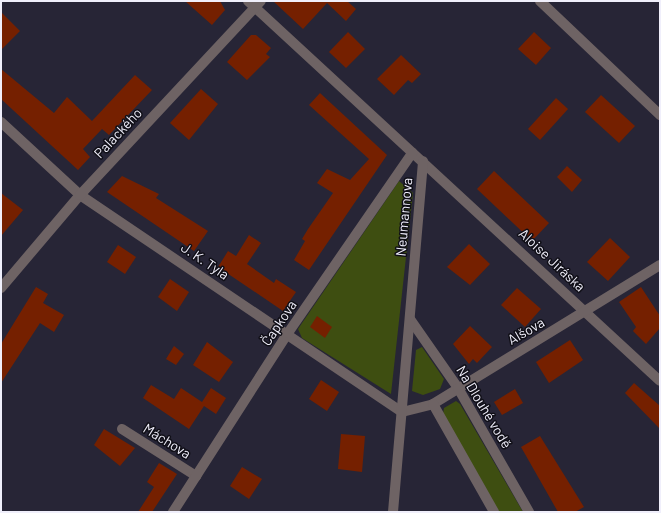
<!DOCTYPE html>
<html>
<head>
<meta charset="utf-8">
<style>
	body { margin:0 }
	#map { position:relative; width:661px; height:513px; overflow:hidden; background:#272536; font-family:Barlow,sans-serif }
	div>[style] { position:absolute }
	.green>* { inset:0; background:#3e4e11 }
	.building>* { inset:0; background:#752000 }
	.minor>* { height:10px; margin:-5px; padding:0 5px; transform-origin:5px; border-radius:5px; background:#6e6364 }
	span { translate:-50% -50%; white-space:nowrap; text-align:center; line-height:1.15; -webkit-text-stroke:3px #100f17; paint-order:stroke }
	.street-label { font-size:14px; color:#f0effb }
	.frame { position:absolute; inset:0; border:2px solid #f0effb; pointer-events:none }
</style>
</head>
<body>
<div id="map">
	<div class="green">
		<i style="clip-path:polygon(399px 181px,413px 193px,391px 394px,302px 338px,298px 329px)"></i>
		<i style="clip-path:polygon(422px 347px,444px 379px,440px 389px,423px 395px,412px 391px,416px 350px)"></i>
		<i style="clip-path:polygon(456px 401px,460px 404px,523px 512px,499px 512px,443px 414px,444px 408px)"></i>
	</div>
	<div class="building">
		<i style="clip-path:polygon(185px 1px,220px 1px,225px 10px,212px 25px)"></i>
		<i style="clip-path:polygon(273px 1px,347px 1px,356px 9px,346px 21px,327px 3px,303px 29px)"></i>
		<i style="clip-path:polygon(1px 12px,20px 31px,1px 50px)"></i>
		<i style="clip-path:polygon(348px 32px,365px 49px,346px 68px,329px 52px)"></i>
		<i style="clip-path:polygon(534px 32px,551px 48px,536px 65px,518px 49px)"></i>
		<i style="clip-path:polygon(251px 35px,256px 35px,271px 48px,266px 54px,270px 57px,247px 80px,227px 62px)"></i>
		<i style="clip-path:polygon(401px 55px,421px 74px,412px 83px,408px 80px,394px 95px,377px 79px)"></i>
		<i style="clip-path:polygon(1px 69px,54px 113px,67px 97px,92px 121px,135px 75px,152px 90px,109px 135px,102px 129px,83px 149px,90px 157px,78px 170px,1px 99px)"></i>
		<i style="clip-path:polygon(201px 89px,218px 104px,189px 140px,170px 123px)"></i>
		<i style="clip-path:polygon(320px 93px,387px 155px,309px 270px,294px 260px,305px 241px,302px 239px,308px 229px,333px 193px,317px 183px,327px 169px,350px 180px,369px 159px,309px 105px)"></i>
		<i style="clip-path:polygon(601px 95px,635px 126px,619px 143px,585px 112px)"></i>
		<i style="clip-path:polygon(556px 98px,568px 109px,540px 140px,528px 129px)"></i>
		<i style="clip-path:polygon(567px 166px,582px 180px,572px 192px,557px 177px)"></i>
		<i style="clip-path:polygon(494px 171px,549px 223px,532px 241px,477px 189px)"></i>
		<i style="clip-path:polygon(122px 176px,159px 194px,156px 198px,208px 231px,194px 251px,107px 192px)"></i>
		<i style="clip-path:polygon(1px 193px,23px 210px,1px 236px)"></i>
		<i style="clip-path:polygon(249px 235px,261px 243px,247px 264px,274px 283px,276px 279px,296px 292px,283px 311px,218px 267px,228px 251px,236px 256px)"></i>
		<i style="clip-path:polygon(610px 238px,630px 257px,608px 281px,587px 262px)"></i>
		<i style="clip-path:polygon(469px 244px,490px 264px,470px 285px,447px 267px)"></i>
		<i style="clip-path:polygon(118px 245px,136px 257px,125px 274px,107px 262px)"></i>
		<i style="clip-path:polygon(170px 279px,189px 292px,177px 311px,158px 297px)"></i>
		<i style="clip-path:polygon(36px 287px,48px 294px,43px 303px,64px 315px,54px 332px,40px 323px,1px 383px,1px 344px)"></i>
		<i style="clip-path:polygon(641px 287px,660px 316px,660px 328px,646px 344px,633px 331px,636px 327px,619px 302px)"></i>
		<i style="clip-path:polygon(517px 288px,541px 309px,525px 327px,501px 305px)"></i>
		<i style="clip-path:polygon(317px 316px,332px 327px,325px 338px,310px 327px)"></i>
		<i style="clip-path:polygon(470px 326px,492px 347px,477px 363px,473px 359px,469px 364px,453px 344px)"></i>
		<i style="clip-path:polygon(570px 340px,583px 360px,549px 383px,536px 362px)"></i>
		<i style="clip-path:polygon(207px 342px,233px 362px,219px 382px,193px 365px)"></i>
		<i style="clip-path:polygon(174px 346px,184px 354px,176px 365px,166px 359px)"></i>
		<i style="clip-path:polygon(321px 380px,339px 392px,327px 411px,309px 399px)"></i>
		<i style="clip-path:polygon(634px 383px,660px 406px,660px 429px,625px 393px)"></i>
		<i style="clip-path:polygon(151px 385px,174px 399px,181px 388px,202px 402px,211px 388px,226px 398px,216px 414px,204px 406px,189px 429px,143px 398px)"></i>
		<i style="clip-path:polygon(515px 389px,523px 403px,502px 415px,494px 402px)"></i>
		<i style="clip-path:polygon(104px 429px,135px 448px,120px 466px,94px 445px)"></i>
		<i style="clip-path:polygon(341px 434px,365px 436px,362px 472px,338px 469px)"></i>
		<i style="clip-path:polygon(540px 436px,584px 507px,575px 512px,558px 512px,521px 447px)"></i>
		<i style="clip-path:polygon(159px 463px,177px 474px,152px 512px,138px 512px,154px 487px,147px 482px)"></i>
		<i style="clip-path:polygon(242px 467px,262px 479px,249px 499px,230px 486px)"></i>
	</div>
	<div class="minor">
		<i style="left:248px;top:1px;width:560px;rotate:42.69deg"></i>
		<i style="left:540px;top:1px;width:166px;rotate:43.5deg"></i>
		<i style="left:1px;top:122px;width:108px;rotate:42.7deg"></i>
		<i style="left:80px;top:195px;width:388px;rotate:34deg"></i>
		<i style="left:402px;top:412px;width:32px;rotate:-14deg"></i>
		<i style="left:433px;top:404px;width:266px;rotate:-31.5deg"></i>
		<i style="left:1px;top:288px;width:122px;rotate:-49.7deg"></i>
		<i style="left:80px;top:195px;width:265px;rotate:-47deg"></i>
		<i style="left:410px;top:319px;width:84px;rotate:55.2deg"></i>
		<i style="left:458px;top:388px;width:143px;rotate:60.2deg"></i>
		<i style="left:433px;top:404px;width:124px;rotate:60.5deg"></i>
		<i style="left:122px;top:429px;width:88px;rotate:32.4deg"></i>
		<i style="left:173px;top:512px;width:213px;rotate:-57.3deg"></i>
		<i style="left:288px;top:333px;width:219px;rotate:-55.4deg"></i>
		<i style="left:393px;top:512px;width:352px;rotate:-85.1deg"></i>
	</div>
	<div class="street-label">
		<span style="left:118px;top:133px;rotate:-47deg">Palackého</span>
		<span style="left:404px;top:217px;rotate:-85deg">Neumannova</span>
		<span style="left:552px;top:260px;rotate:43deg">Aloise Jiráska</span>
		<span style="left:205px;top:261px;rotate:34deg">J. K. Tyla</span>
		<span style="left:279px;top:323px;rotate:-56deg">Čapkova</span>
		<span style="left:526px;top:331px;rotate:-30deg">Alšova</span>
		<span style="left:484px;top:407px;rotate:59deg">Na Dlouhé vodě</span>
		<span style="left:167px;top:441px;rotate:32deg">Máchova</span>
	</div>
	<div class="frame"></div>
</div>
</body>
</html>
